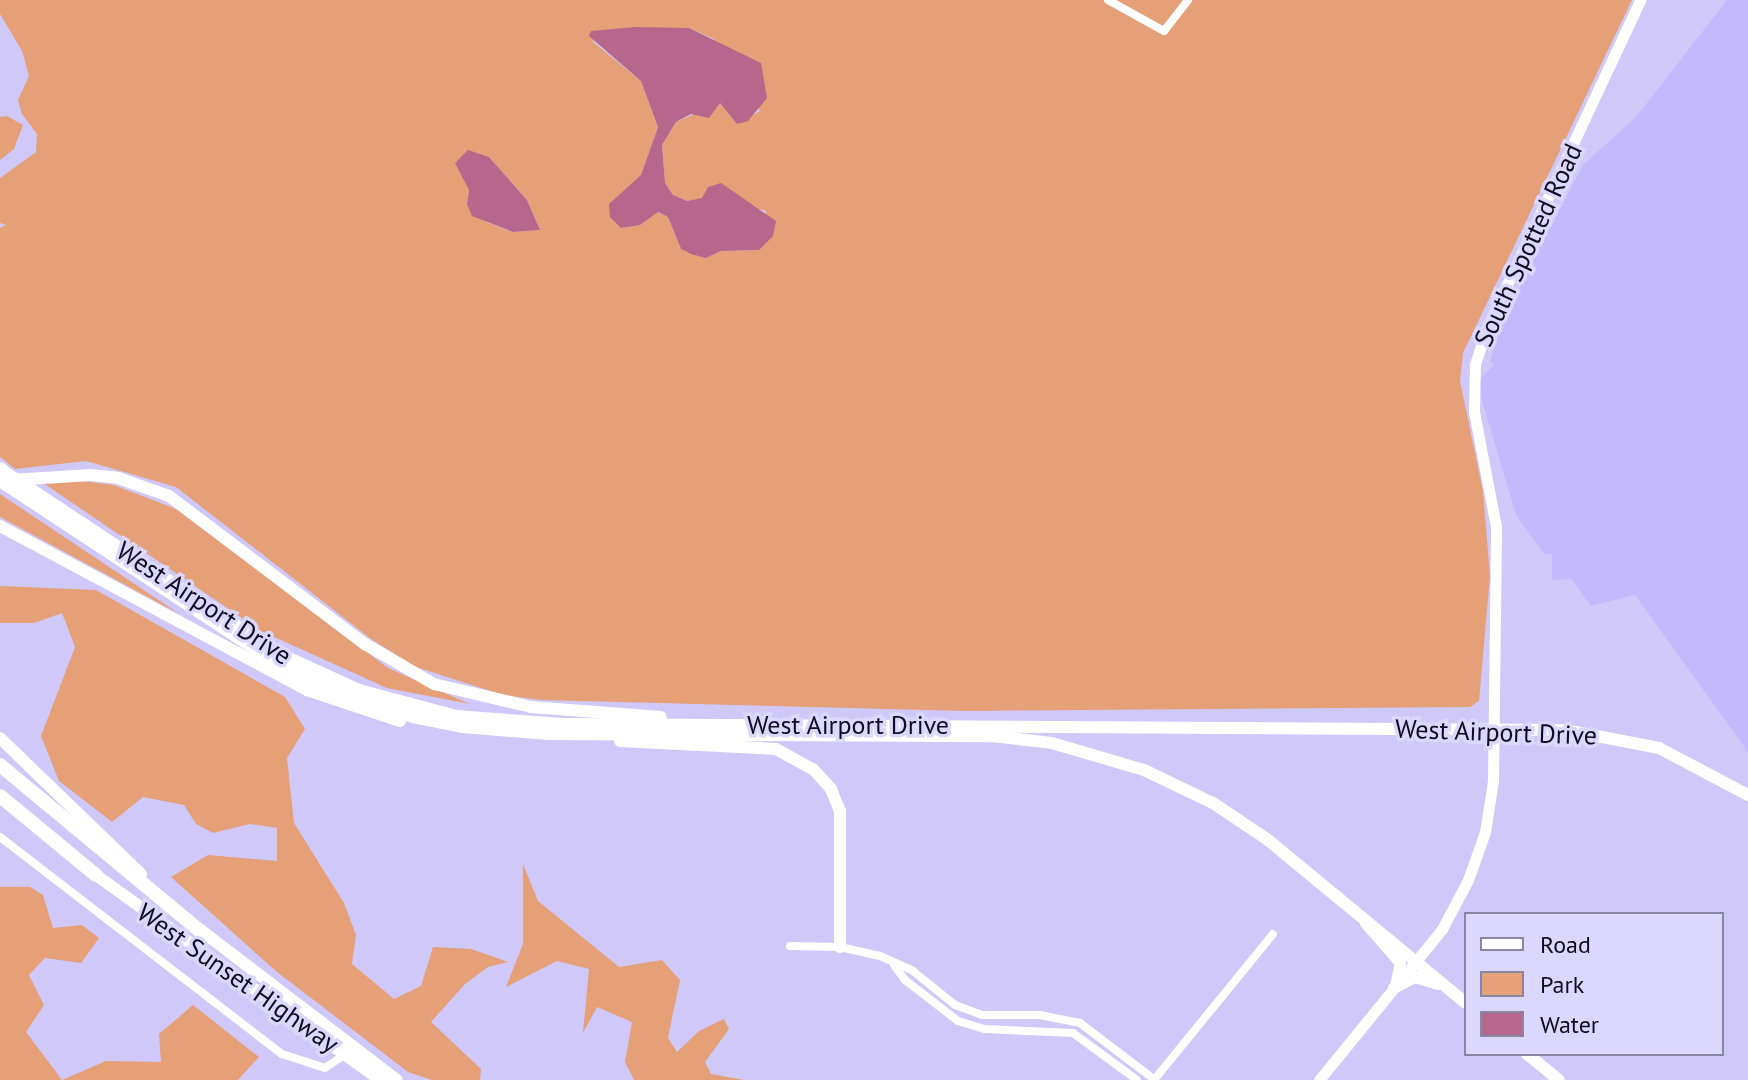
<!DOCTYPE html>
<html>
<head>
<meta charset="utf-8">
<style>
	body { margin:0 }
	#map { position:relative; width:1748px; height:1080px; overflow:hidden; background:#cfc8f9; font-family:"PT Sans",sans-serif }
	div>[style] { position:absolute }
	.built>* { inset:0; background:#c4b9fc }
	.green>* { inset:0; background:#e5a077 }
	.water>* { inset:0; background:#b6688c }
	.street>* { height:8px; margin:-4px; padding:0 4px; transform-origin:4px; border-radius:4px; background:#fff }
	.secondary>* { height:11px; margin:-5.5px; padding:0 5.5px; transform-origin:5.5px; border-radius:5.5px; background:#fff }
	.primary>* { height:12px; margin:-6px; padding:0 6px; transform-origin:6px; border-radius:6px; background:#fff }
	.highway>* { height:14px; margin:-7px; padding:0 7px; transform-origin:7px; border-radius:7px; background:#fff }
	span { translate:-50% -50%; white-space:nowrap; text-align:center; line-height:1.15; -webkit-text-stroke:7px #dcd7fc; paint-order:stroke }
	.street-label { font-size:26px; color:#100b20 }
	.legend { position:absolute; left:1464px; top:912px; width:260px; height:144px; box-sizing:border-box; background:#dcd7fc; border:2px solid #8a85a4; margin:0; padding:10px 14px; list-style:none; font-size:24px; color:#100b20 }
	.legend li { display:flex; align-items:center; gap:16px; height:40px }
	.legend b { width:40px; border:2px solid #8a85a4 }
</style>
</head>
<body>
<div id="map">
	<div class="built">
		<i style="clip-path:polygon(1727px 0,1748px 0,1748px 752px,1635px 595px,1591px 606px,1571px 579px,1552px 580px,1552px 554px,1544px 554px,1516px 515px,1479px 390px,1480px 379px,1494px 365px,1490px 361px,1504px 318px,1583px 165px,1636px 117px)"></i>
	</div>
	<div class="green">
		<i style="clip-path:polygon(evenodd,0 0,1632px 0,1463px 353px,1460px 381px,1483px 491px,1490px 576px,1479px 701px,1470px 707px,965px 711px,542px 700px,503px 695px,416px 667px,371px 639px,176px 487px,86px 461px,15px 469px,0 457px,0 228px,6px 225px,0 223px,0 178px,36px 152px,37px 134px,22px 114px,18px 100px,29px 76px,22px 51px,0 14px,0 0,689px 28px,714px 39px,760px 111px,737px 124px,720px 103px,676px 122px,662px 145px,665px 183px,673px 195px,687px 201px,734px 193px,749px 207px,766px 211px,759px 250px,721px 251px,706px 258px,681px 249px,668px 217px,657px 212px,640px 225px,621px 228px,610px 204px,641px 175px,658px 127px,641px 81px,592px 41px,689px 28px,0 0,489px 157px,527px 200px,540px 230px,513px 232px,486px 222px,467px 204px,469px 190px,463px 175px,489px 157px)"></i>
		<i style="clip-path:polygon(7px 116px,23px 125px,14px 149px,0 160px,0 117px)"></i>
		<i style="clip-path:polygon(74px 480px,114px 485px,181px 511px,388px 668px,470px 704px,387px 688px,261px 631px,43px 483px)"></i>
		<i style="clip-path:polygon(0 494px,181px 615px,0 517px)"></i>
		<i style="clip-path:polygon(0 586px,96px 590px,285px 697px,305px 729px,287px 758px,294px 823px,344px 903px,356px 935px,352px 964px,394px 999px,421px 986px,433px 947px,471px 949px,508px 962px,488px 967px,465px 984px,431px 1022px,481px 1069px,480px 1080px,432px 1080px,408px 1072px,277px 972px,171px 877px,208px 855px,277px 861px,277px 828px,250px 824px,213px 833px,196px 824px,184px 805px,143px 797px,112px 822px,59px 781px,41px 736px,75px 647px,62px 613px,34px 623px,0 623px)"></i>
		<i style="clip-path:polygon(523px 864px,538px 901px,619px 967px,662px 960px,680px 980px,668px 1038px,677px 1052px,699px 1031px,724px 1019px,729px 1029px,705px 1062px,711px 1074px,744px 1080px,634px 1080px,625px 1062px,632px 1022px,597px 1007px,583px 1033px,589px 969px,557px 961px,506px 987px,523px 944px)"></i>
		<i style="clip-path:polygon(0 887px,30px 887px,43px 895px,53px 928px,82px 925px,99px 938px,81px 963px,45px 958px,29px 975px,44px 1005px,26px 1032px,62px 1080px,106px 1061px,161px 1062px,159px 1034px,193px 1005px,259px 1057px,238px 1080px,0 1080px)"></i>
	</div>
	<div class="water">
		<i style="clip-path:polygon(635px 27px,689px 28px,761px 63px,767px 98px,748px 121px,737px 124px,720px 103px,709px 118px,691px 114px,676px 122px,662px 145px,665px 183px,673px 195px,687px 201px,702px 198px,708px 187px,721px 183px,776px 221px,773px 236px,759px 250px,721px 251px,706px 258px,691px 254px,681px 249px,668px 217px,658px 212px,640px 225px,621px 228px,610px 217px,609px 204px,641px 175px,658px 127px,641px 81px,589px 36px,591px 31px)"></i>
		<i style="clip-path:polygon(468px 150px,489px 157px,527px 200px,540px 230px,513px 232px,472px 216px,467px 204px,469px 190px,455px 163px)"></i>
	</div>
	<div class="street">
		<i style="left:1108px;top:0;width:64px;rotate:29deg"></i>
		<i style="left:1164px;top:31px;width:39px;rotate:-52deg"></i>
		<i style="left:0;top:837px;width:356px;rotate:37.6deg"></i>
		<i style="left:282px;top:1054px;width:45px;rotate:18deg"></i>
		<i style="left:325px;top:1068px;width:25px;rotate:-34deg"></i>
		<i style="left:790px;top:946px;width:50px;rotate:1.1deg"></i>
		<i style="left:840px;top:947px;width:41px;rotate:12.7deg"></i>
		<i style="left:880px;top:956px;width:36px;rotate:24deg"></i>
		<i style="left:913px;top:971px;width:54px;rotate:39deg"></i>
		<i style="left:955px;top:1005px;width:29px;rotate:20deg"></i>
		<i style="left:982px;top:1015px;width:58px"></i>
		<i style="left:1040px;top:1015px;width:41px;rotate:11.3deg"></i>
		<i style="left:1080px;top:1023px;width:94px;rotate:37.2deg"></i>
		<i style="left:894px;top:965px;width:19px;rotate:54deg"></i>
		<i style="left:905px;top:980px;width:67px;rotate:37.7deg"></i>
		<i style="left:958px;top:1021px;width:28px;rotate:17deg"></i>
		<i style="left:985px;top:1029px;width:88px;rotate:2.6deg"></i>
		<i style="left:1073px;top:1033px;width:79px;rotate:36.3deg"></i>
		<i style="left:1154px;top:1080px;width:188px;rotate:-50.8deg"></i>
	</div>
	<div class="secondary">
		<i style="left:1365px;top:923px;width:53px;rotate:48.8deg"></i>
		<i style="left:1400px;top:963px;width:22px;rotate:103deg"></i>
		<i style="left:1319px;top:1080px;width:195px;rotate:-50.8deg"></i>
		<i style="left:1442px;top:929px;width:55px;rotate:-62deg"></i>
		<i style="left:1468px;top:880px;width:51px;rotate:-70.5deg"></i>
		<i style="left:1485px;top:832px;width:52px;rotate:-81.1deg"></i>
		<i style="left:1493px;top:781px;width:254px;rotate:-89.3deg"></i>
		<i style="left:1496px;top:527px;width:117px;rotate:-100.8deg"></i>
		<i style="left:1474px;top:412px;width:48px;rotate:-88.8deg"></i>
		<i style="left:1475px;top:364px;width:41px;rotate:-71.6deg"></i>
		<i style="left:1488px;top:325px;width:359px;rotate:-64.9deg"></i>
	</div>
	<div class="primary">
		<i style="left:2px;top:470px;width:333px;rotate:33.5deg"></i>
		<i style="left:280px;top:654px;width:87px;rotate:24.5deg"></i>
		<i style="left:359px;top:690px;width:100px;rotate:15deg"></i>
		<i style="left:456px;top:716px;width:107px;rotate:4.3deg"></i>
		<i style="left:563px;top:724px;width:1002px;rotate:0.34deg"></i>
		<i style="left:1565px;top:730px;width:96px;rotate:10.8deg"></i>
		<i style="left:1659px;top:748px;width:101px;rotate:27.8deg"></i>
		<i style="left:11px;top:480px;width:80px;rotate:-3.6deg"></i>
		<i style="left:91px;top:475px;width:27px;rotate:6deg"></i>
		<i style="left:118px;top:478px;width:54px;rotate:19.4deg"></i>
		<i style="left:169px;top:496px;width:246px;rotate:37.1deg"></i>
		<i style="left:365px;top:644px;width:80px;rotate:30.1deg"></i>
		<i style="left:434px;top:684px;width:100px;rotate:13.3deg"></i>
		<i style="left:531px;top:707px;width:130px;rotate:4.4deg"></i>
		<i style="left:0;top:481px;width:329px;rotate:33.4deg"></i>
		<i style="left:275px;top:662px;width:64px;rotate:25.8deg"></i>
		<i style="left:333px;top:690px;width:84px;rotate:18.6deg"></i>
		<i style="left:413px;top:717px;width:51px;rotate:11.3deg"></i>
		<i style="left:463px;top:727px;width:86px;rotate:4.7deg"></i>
		<i style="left:549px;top:734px;width:442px;rotate:0.3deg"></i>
		<i style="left:991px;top:736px;width:61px;rotate:6.5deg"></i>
		<i style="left:1052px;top:743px;width:96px;rotate:16.4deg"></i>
		<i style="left:1144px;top:770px;width:76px;rotate:25.6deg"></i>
		<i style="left:1213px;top:803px;width:66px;rotate:33.9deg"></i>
		<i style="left:1268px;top:840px;width:256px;rotate:39.5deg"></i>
		<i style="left:0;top:526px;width:348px;rotate:28.1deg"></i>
		<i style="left:307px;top:690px;width:98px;rotate:18.4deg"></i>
		<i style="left:0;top:738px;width:196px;rotate:44deg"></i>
		<i style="left:620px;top:741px;width:156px;rotate:2.9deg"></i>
		<i style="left:776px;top:749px;width:43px;rotate:28.9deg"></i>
		<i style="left:814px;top:770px;width:25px;rotate:48deg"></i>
		<i style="left:831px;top:789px;width:24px;rotate:68deg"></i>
		<i style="left:840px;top:811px;width:136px;rotate:90deg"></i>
		<i style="left:96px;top:875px;width:350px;rotate:35.8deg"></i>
		<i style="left:198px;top:928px;width:250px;rotate:37.4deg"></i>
		<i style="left:1394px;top:988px;width:24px;rotate:-28deg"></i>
		<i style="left:1415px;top:977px;width:24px;rotate:17deg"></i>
		<i style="left:1527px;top:1054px;width:41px;rotate:39.1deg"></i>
	</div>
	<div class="highway">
		<i style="left:0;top:469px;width:2px;rotate:27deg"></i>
		<i style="left:0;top:765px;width:266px;rotate:39.7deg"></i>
		<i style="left:0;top:796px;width:124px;rotate:39.5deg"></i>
	</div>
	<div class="street-label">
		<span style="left:1528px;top:245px;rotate:-65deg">South Spotted Road</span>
		<span style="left:204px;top:603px;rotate:33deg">West Airport Drive</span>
		<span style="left:848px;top:725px">West Airport Drive</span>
		<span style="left:1496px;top:732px;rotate:2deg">West Airport Drive</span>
		<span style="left:238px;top:978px;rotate:35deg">West Sunset Highway</span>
	</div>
	<ul class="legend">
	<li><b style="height:10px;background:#fff"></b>Road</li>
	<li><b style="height:22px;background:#e5a077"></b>Park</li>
	<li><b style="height:22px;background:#b6688c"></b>Water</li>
	</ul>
</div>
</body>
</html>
